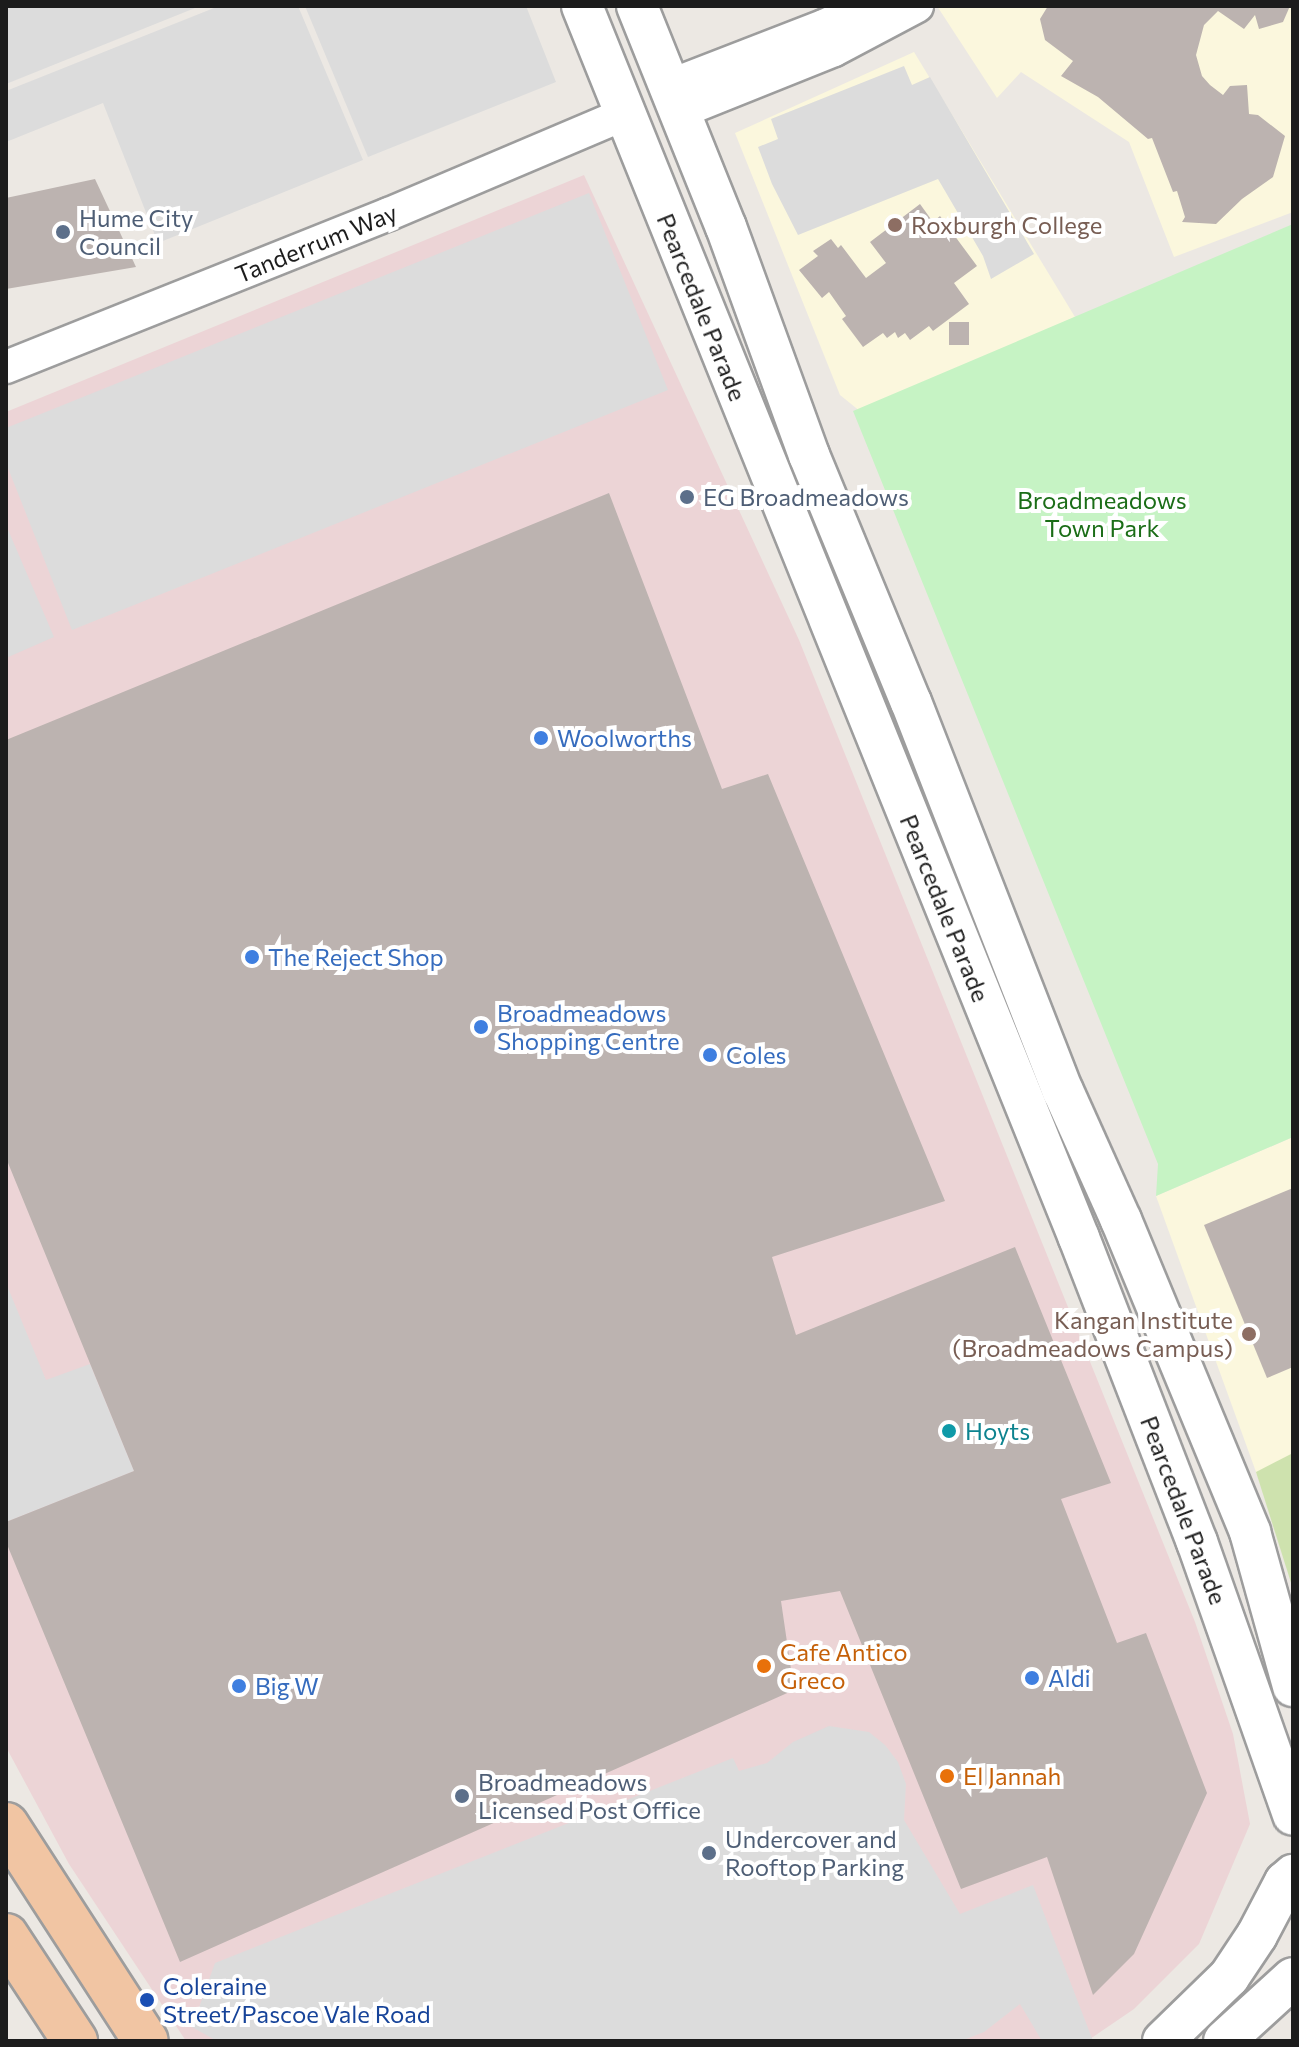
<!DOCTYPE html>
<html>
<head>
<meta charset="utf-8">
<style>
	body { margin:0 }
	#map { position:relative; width:1299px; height:2047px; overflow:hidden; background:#ece8e3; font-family:Commissioner,sans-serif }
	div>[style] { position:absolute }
	.commercial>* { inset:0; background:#ecd4d6 }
	.education>* { inset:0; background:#fbf7dd }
	.grass>* { inset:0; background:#cee2ae }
	.park>* { inset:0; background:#c6f3c4 }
	.parking>* { inset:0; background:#dcdcdc }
	.building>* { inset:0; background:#bcb3b0 }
	.roads { filter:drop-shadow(2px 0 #9d9d9d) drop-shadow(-2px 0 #9d9d9d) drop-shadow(0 2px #9d9d9d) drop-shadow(0 -2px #9d9d9d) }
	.minor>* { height:32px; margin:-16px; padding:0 16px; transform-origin:16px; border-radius:16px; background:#fff }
	.tertiary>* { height:40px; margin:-20px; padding:0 20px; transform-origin:20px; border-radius:20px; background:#fff }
	.primary>* { height:44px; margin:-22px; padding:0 22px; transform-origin:22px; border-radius:22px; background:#f1c5a3 }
	.dots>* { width:22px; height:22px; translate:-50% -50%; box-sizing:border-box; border:4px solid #fff; border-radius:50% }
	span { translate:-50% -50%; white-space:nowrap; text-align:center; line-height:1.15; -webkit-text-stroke:8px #fff; paint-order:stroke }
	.service-label { font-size:24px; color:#4e5e75 }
	.left { translate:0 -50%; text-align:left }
	.education-label { font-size:24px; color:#785e54 }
	.right { translate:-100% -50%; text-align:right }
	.street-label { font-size:24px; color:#1c1c1c }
	.park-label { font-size:24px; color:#1b6d17 }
	.shop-label { font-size:24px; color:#366cbe }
	.culture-label { font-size:24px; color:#0d838f }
	.food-label { font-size:24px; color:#c56008 }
	.transit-label { font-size:24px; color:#164399 }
	.frame { position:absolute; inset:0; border:8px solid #1c1c1c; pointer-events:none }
</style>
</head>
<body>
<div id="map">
	<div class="commercial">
		<i style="clip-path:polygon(584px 175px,799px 640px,1195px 1622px,1233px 1734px,1250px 1824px,1199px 1944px,1134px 2009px,1087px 2041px,186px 2041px,69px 1864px,6px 1747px,6px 412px)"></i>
	</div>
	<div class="education">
		<i style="clip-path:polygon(937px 6px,1293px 6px,1293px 212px,1174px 257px,1129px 142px,1021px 72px,997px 98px)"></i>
		<i style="clip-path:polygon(914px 52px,1075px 317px,861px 412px,840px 395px,735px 133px)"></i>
		<i style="clip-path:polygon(1293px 1137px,1293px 1574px,1156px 1196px)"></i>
	</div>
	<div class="grass">
		<i style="clip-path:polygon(1293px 1453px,1293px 1589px,1256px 1472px)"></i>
	</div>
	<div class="park">
		<i style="clip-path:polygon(1293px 224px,1293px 1137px,1156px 1196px,1158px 1164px,853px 411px)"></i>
	</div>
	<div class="parking">
		<i style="clip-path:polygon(6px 6px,200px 6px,6px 84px)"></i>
		<i style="clip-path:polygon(219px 6px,298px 6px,363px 160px,158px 243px,103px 103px,6px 142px,6px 91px)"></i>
		<i style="clip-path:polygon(305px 6px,526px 6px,556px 82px,368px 157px)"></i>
		<i style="clip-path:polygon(904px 66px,912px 85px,930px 77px,1034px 254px,991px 279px,983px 256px,938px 179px,798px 235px,772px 184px,758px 147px,778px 139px,771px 119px)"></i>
		<i style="clip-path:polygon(589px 193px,668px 390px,72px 630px,6px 463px,6px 428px)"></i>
		<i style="clip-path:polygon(6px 525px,54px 637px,6px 658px)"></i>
		<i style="clip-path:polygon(6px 1283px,46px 1380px,90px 1364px,134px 1471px,6px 1522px)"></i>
		<i style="clip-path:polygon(829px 1726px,869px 1732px,885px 1745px,898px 1762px,906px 1784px,904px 1820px,960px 1914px,1033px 1885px,1093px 2041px,1042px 2041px,1020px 2004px,984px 2032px,961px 2041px,217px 2041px,192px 2027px,215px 1963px,733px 1758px,739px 1771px,767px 1763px,793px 1742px)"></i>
	</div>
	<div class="building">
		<i style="clip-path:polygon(1048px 6px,1290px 6px,1283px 22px,1259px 29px,1255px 15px,1244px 29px,1218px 11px,1204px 25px,1196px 55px,1202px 76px,1210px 85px,1223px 95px,1230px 86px,1247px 85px,1249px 114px,1258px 115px,1285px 136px,1273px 177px,1242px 199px,1216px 224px,1182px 222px,1185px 217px,1177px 191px,1173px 192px,1152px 138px,1148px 139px,1098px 97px,1061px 76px,1073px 61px,1045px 40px,1040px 19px)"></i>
		<i style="clip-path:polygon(95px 179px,136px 267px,6px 289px,6px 198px)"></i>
		<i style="clip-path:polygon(920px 204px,933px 222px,940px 216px,977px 266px,954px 283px,969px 304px,933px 331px,929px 326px,910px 340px,905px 333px,898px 338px,895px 332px,887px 338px,883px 333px,863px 347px,842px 319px,846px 316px,829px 292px,822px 298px,799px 270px,818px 256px,813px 251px,831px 239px,838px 248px,841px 245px,866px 278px,886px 263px,870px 242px)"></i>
		<i style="clip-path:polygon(949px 322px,969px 322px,969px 345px,949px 345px)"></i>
		<i style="clip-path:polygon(609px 493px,722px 789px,768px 774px,945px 1201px,772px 1257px,796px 1335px,1015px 1247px,1111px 1483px,1061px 1499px,1117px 1643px,1146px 1633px,1207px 1793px,1134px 1954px,1093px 1995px,1047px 1857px,961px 1889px,840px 1591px,781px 1601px,794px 1690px,180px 1962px,6px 1542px,6px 1522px,134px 1471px,6px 1158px,6px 740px)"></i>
		<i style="clip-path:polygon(1293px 1188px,1293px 1367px,1267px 1378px,1204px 1225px)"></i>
	</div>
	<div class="roads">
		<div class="minor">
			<i style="left:669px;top:86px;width:166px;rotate:-21.2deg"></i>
			<i style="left:824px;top:26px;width:47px;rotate:-25.5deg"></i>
			<i style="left:680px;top:112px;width:166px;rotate:-21.9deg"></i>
			<i style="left:834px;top:50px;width:94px;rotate:-27.9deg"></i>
			<i style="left:6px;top:367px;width:412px;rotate:-21.8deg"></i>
			<i style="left:389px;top:214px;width:256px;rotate:-23deg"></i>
		</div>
		<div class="tertiary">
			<i style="left:582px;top:6px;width:1328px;rotate:68.03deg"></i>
			<i style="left:1079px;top:1238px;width:326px;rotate:68.8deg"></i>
			<i style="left:1197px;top:1542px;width:289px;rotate:70.6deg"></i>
			<i style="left:637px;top:6px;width:238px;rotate:68.1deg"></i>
			<i style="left:726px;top:227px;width:243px;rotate:70deg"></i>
			<i style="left:809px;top:455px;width:267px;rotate:67.6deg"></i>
			<i style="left:911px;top:702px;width:418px;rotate:68.7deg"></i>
			<i style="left:1063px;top:1091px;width:141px;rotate:65.8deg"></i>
			<i style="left:1121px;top:1220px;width:338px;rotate:67.5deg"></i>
			<i style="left:1250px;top:1532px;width:160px;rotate:74.4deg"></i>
			<i style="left:1163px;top:2041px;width:92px;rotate:-44.1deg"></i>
			<i style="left:1229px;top:1977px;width:50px;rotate:-56.3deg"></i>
			<i style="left:1257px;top:1935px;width:60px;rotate:-62.2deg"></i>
			<i style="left:1285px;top:1882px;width:11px;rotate:-41deg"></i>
			<i style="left:1224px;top:2041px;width:93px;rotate:-42.4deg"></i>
		</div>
		<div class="primary">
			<i style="left:6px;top:1825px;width:257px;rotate:57.1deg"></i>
			<i style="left:6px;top:1936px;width:126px;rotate:56.7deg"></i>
		</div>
	</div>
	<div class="dots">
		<i style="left:895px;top:225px;background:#8d6e63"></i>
		<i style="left:63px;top:232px;background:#5c6f8a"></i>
		<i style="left:687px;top:497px;background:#5c6f8a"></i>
		<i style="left:541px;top:738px;background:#3f7fe0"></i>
		<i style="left:252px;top:957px;background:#3f7fe0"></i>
		<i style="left:481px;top:1027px;background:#3f7fe0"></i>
		<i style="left:710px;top:1055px;background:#3f7fe0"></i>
		<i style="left:1249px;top:1334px;background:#8d6e63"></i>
		<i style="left:949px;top:1431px;background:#0f9aa8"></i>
		<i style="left:764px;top:1666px;background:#e8710a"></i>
		<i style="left:1032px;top:1678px;background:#3f7fe0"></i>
		<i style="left:239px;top:1686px;background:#3f7fe0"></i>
		<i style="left:947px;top:1776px;background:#e8710a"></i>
		<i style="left:462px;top:1796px;background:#5c6f8a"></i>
		<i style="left:709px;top:1853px;background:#5c6f8a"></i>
		<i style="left:147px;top:2000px;background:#1a4fb4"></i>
	</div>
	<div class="service-label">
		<span class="left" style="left:79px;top:232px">Hume City<br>Council</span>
		<span class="left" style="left:703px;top:497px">EG Broadmeadows</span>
		<span class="left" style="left:478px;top:1796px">Broadmeadows<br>Licensed Post Office</span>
		<span class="left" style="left:725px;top:1853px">Undercover and<br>Rooftop Parking</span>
	</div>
	<div class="education-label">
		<span class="left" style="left:911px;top:225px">Roxburgh College</span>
		<span class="right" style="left:1233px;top:1334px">Kangan Institute<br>(Broadmeadows Campus)</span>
	</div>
	<div class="street-label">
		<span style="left:316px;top:243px;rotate:-22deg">Tanderrum Way</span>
		<span style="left:702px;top:307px;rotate:68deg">Pearcedale Parade</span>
		<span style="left:945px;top:908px;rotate:68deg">Pearcedale Parade</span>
		<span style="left:1184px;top:1510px;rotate:69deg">Pearcedale Parade</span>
	</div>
	<div class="park-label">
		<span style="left:1102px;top:514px">Broadmeadows<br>Town Park</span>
	</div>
	<div class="shop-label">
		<span class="left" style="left:557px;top:738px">Woolworths</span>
		<span class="left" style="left:268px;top:957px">The Reject Shop</span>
		<span class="left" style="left:497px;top:1027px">Broadmeadows<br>Shopping Centre</span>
		<span class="left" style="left:726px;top:1055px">Coles</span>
		<span class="left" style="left:1048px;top:1678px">Aldi</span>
		<span class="left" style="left:255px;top:1686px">Big W</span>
	</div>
	<div class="culture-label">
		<span class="left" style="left:965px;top:1431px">Hoyts</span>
	</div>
	<div class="food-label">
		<span class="left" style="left:780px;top:1666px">Cafe Antico<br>Greco</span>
		<span class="left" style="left:963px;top:1776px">El Jannah</span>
	</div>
	<div class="transit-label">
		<span class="left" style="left:163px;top:2000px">Coleraine<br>Street/Pascoe Vale Road</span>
	</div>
	<div class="frame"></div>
</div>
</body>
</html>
